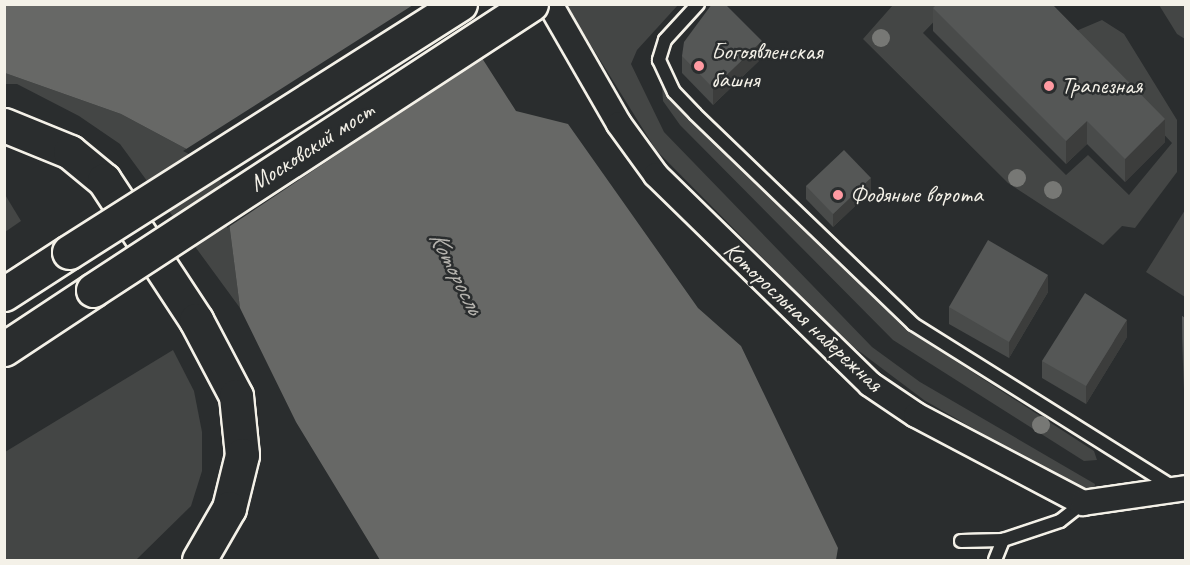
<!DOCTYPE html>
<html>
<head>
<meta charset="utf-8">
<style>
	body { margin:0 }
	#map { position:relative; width:1190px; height:565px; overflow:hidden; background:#2a2d2e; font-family:Caveat,sans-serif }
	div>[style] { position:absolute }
	.green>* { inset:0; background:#444645 }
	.water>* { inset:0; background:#676866 }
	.pier>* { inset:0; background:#2a2d2e }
	.roads { filter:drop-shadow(2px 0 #f4f1e8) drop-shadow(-2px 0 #f4f1e8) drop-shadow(0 2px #f4f1e8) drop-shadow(0 -2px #f4f1e8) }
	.lane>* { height:12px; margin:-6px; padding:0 6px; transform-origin:6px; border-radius:6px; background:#2a2d2e }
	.street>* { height:24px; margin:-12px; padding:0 12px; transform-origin:12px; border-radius:12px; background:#2a2d2e }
	.secondary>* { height:33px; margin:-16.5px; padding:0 16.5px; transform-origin:16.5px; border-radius:16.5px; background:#2a2d2e }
	.primary>* { height:33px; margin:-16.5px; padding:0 16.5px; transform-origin:16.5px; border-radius:16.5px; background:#2a2d2e }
	.bridges { filter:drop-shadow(2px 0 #f4f1e8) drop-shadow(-2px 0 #f4f1e8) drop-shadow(0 2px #f4f1e8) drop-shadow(0 -2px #f4f1e8) }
	.primary-bridge>* { height:33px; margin:-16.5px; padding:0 16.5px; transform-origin:16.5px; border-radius:16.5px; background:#2a2d2e }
	.trees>* { width:18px; height:18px; margin:-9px; border-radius:50%; background:#777875 }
	.wall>* { inset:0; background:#494b4a }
	.shaded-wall>* { inset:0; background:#3c3d3c }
	.building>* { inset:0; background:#555756 }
	.dots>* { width:16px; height:16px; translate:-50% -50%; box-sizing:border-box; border:3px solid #2a2d2e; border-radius:50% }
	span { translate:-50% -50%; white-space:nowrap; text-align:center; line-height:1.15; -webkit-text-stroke:5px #2a2d2e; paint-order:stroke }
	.poi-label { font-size:24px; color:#f4f1e8 }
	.left { translate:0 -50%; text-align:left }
	.street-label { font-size:24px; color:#f4f1e8 }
	.water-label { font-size:26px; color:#b5b3ae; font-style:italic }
	.frame { position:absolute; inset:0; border:6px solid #f4f1e8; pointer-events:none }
</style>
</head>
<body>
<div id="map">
	<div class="green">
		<i style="clip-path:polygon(566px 5px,678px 5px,637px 50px,631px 64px,664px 132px,872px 347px,920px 382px,1095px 484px,1094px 490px,1078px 489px,924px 400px,843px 339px,656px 150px)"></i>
		<i style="clip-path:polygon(893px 5px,950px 5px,923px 33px,1066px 175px,1088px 155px,1129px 195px,1172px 143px,1069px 34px,1102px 20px,1124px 34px,1177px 120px,1177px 172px,1135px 228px,1122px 226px,1103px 245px,1008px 183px,863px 39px)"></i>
		<i style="clip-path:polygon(1159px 5px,1185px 5px,1185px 39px,1177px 34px)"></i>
		<i style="clip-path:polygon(5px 73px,121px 114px,222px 168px,240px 308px,120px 144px,79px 116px,17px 84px,5px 84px)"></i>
		<i style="clip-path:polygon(662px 85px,903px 327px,1094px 451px,1097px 460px,1084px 461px,893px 340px,680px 125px,663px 101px)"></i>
		<i style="clip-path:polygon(4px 193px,21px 221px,5px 232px,4px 232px)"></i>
		<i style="clip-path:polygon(1185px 210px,1185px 297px,1146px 272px)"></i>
		<i style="clip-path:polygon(173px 350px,194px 391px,202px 432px,202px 471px,191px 506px,136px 560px,5px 560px,5px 452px)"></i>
	</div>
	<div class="water">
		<i style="clip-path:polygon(5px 5px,448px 5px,516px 111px,568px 124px,698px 308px,741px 346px,838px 548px,836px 560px,380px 560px,296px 422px,240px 308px,222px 168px,121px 114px,5px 73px)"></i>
	</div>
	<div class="pier">
		<i style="clip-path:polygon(451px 4px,485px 56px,227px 228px,219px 170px,183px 151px,413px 5px)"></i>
	</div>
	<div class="roads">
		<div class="lane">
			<i style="left:698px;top:4px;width:49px;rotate:132.5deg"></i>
			<i style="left:665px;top:40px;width:21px;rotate:107deg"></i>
			<i style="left:659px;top:60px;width:35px;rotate:65deg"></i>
			<i style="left:674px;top:92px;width:30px;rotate:46deg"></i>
			<i style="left:695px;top:114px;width:303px;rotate:43.9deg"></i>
			<i style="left:913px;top:324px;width:307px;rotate:32.1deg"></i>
			<i style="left:961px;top:541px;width:42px;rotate:-1.4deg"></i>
			<i style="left:995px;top:560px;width:22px;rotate:-68deg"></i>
			<i style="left:1003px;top:540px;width:60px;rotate:-18.4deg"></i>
			<i style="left:1060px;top:521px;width:29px;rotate:-38deg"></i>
		</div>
		<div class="street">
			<i style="left:550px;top:4px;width:138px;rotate:60.1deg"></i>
			<i style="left:619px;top:124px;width:63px;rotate:54deg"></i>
			<i style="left:656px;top:175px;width:299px;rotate:44.3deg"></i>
			<i style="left:870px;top:384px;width:55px;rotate:34deg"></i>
			<i style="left:916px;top:415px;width:189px;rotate:27.8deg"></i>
			<i style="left:1083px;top:503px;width:104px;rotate:-8.3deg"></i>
		</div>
		<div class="secondary">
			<i style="left:4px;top:125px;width:71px;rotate:22.2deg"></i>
			<i style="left:70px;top:152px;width:44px;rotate:39.5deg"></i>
			<i style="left:104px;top:180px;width:168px;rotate:56.7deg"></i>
			<i style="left:196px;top:320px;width:86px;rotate:62.2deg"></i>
			<i style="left:236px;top:396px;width:59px;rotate:84.2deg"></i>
			<i style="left:242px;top:455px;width:55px;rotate:103.8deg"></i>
			<i style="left:229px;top:508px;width:60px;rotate:120deg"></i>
		</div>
		<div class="primary">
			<i style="left:4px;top:294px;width:77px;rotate:-32.9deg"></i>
			<i style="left:4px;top:349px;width:107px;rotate:-33.5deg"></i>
		</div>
	</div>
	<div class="bridges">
		<div class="primary-bridge">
			<i style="left:69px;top:252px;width:463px;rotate:-32.4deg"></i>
			<i style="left:93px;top:290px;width:523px;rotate:-33.14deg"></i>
		</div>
	</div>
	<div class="trees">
		<i style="left:881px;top:38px"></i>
		<i style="left:1017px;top:178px"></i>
		<i style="left:1053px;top:190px"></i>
		<i style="left:1041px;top:425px"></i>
	</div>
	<div class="wall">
		<i style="clip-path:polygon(933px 8px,1165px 142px,1125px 182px,1087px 144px,1066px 164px,933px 31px)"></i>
		<i style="clip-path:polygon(682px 56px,762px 58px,713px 105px,682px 73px)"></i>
		<i style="clip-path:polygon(806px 186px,871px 191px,833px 227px,806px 199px)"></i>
		<i style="clip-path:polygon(1048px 292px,1009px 358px,949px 324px,949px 307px)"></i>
		<i style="clip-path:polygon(1182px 316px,1185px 318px,1185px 416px,1182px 339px)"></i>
		<i style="clip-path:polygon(1127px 337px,1086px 404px,1042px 378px,1042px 361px)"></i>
	</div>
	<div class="shaded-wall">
		<i style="clip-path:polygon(762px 41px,762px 58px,713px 105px,713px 88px)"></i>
		<i style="clip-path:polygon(1165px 119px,1165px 142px,1125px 182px,1125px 159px)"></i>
		<i style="clip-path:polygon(1087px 121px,1087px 144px,1066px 164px,1066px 141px)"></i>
		<i style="clip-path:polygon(871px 178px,871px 191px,833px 227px,833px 214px)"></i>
		<i style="clip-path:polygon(1048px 275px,1048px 292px,1009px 358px,1009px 342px)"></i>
		<i style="clip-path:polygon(1127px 320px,1127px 337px,1086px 404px,1086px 386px)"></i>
	</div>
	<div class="building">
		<i style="clip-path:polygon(712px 4px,725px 4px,762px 41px,713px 88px,682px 56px,684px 42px)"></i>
		<i style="clip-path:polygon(937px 4px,1052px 4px,1165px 119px,1125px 159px,1087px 121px,1066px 141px,933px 8px)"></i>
		<i style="clip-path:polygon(844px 150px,871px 178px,833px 214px,806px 186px)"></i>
		<i style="clip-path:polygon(988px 240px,1048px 275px,1009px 342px,949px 307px)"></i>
		<i style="clip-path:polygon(1085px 293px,1127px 320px,1086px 386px,1042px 361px)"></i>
		<i style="clip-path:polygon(1182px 316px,1185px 318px,1185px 394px)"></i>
	</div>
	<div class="dots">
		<i style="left:699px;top:66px;background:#ff9aa2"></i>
		<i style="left:1049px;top:86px;background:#ff9aa2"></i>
		<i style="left:838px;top:195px;background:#ff9aa2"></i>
	</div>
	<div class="poi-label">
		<span class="left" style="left:711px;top:66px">Богоявленская<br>башня</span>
		<span class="left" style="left:1061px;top:86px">Трапезная</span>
		<span class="left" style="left:850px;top:195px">Фодяные ворота</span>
	</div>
	<div class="street-label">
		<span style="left:312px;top:147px;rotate:-33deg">Московский мост</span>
		<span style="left:803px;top:317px;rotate:43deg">Которосльная набережная</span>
	</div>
	<div class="water-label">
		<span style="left:456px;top:272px;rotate:63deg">Которосль</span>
	</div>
	<div class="frame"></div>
</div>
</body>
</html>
